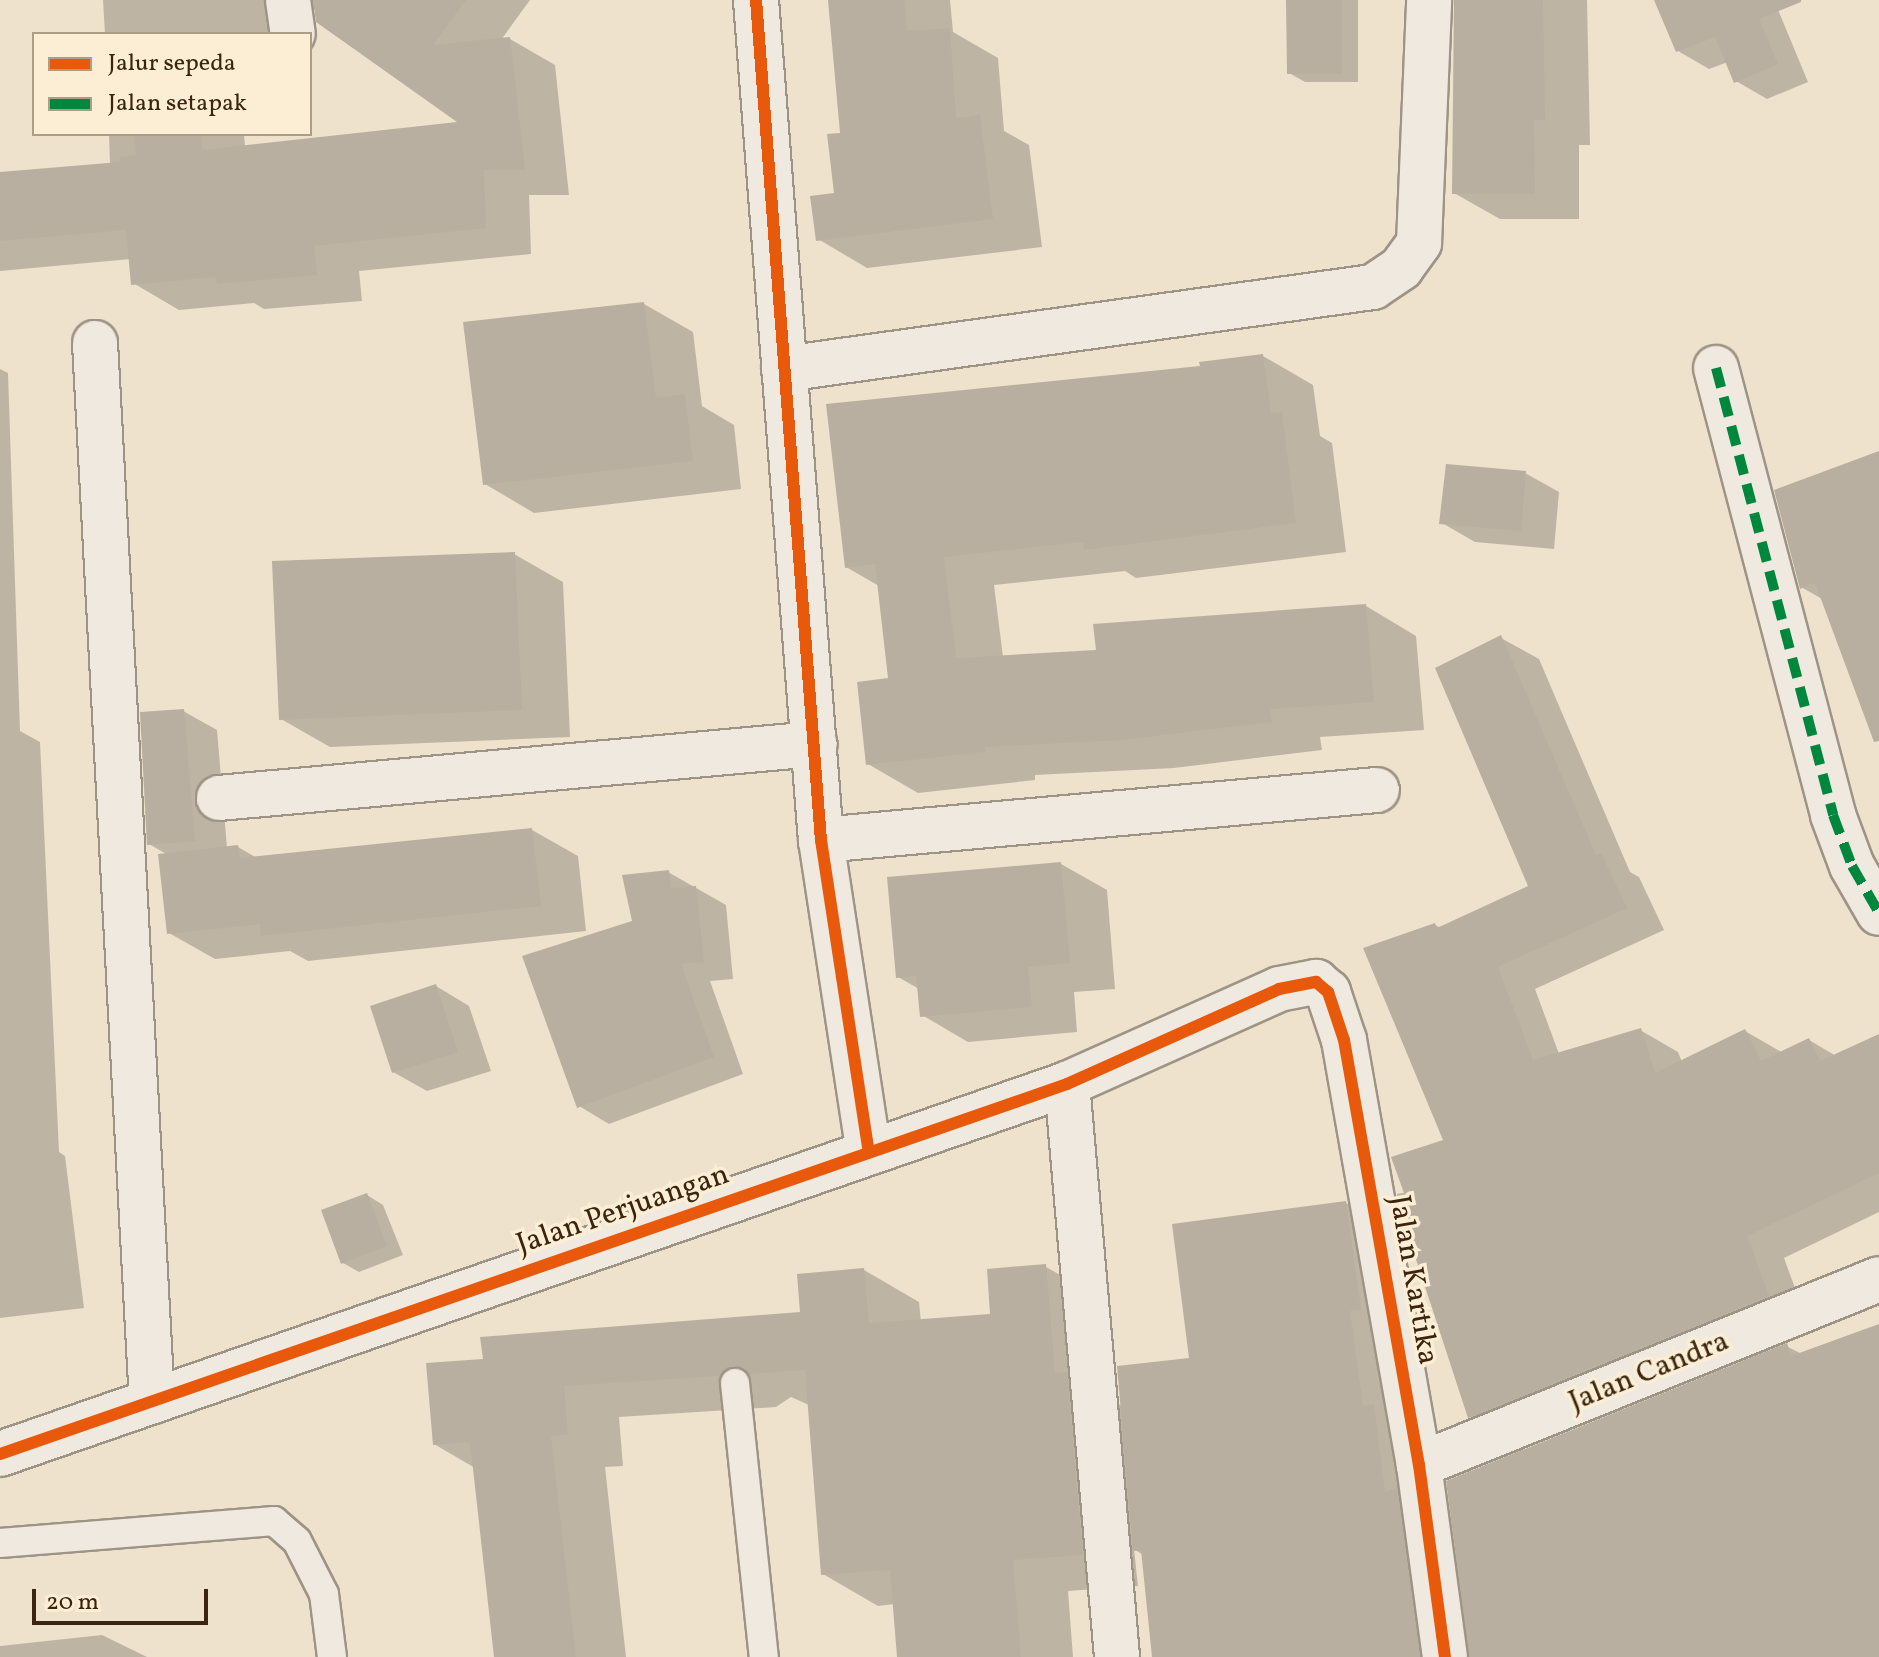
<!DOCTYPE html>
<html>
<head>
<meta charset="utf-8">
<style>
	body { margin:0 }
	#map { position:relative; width:1879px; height:1657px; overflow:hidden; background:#eee2cc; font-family:Vollkorn,serif }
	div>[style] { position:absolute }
	.shadow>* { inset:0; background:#0003 }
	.building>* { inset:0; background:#b9afa0 }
	.roads { filter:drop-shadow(2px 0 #9e9485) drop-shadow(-2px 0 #9e9485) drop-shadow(0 2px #9e9485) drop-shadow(0 -2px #9e9485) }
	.lane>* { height:28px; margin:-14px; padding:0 14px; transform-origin:14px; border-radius:14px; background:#efe9df }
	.street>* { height:44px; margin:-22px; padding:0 22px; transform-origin:22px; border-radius:22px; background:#efe9df }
	.quiet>* { height:10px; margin-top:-5px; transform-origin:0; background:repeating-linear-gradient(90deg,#00873e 0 20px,transparent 0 30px) }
	.cycleway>* { height:12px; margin:-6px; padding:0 6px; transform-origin:6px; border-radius:6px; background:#e8590c }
	span { translate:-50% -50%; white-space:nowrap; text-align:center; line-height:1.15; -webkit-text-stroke:7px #fceed5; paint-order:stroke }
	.street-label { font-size:30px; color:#3b2510 }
	.legend { position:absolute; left:32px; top:32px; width:280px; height:104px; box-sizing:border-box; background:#fceed5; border:2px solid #af9e86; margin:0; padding:10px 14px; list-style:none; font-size:24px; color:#3b2510 }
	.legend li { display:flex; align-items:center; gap:16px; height:40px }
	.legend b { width:40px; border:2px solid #af9e86 }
	.scale { position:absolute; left:32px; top:1589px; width:176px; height:36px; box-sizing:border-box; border:4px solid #3b2510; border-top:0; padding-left:10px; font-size:24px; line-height:28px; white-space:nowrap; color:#3b2510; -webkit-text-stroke:6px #fceed5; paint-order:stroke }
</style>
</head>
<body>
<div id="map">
	<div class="shadow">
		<i style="clip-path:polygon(103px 0,287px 0,290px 34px,105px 34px)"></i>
		<i style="clip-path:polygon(294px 0,530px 0,501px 40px,510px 39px,555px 65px,569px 195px,529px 195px,531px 254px,359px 271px,362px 301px,264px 309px,254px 303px,179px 310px,133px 283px,131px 259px,0 271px,0 174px,110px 165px,109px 134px,244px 134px,245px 147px,463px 123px,317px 10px)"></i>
		<i style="clip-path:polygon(830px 0,950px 0,953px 32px,998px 58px,1004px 131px,1029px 145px,1042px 247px,867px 268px,818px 239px,836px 195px,842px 134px)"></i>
		<i style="clip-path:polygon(1287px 0,1358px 0,1358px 82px,1305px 82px,1289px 73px)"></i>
		<i style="clip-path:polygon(1456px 0,1587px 0,1590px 145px,1579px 145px,1579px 219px,1500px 219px,1454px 193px)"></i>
		<i style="clip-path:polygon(1656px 0,1774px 0,1808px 82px,1767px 99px,1736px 81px,1728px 62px,1709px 69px,1678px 51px)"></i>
		<i style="clip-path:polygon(644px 304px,693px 332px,702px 406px,734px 425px,741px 489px,534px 513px,485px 484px)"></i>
		<i style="clip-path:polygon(1263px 356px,1313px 385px,1320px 436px,1332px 443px,1346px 552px,1136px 578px,1125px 571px,994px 585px,1003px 657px,1098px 652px,1366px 606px,1416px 636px,1424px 730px,1320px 737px,1322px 750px,1174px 768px,1035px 775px,1035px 780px,918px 793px,868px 764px,890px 680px,879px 586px,846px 567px,1202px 368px)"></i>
		<i style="clip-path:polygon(0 369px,8px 373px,20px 731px,40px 742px,59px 1152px,65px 1156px,84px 1308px,0 1318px)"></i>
		<i style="clip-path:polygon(1879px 453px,1879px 729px,1824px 600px,1801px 587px)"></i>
		<i style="clip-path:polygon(1525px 473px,1559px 492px,1554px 549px,1475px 542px,1442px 523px)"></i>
		<i style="clip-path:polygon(514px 554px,563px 582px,570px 737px,330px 747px,281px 719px)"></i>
		<i style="clip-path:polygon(1501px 638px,1539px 659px,1630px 872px,1639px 877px,1664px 930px,1535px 989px,1559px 1054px,1640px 1030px,1678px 1052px,1682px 1062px,1745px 1031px,1783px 1053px,1809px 1040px,1836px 1056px,1879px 1036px,1879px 1212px,1784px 1258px,1806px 1318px,1507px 1439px,1469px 1417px,1407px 1195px,1445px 1141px,1435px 925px,1441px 928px,1531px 887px)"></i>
		<i style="clip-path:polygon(183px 711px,217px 730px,227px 848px,238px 847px,257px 858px,532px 830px,578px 856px,586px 931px,308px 961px,290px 951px,215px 959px,169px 933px,168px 855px,149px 844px)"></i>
		<i style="clip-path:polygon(1061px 864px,1107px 890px,1115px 989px,1074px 992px,1077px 1032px,968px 1042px,922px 1015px,919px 989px,898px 977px)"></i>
		<i style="clip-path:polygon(668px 872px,726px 905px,733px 979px,710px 981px,743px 1074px,609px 1124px,579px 1106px,634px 922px)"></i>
		<i style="clip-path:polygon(436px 986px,469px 1006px,491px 1071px,427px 1091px,393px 1072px)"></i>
		<i style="clip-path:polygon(367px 1195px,383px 1205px,403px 1255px,359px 1272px,343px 1263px)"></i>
		<i style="clip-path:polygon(1346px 1203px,1399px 1233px,1436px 1513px,1449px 1521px,1464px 1630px,1437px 1639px,1440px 1657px,1154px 1657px,1143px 1555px,1134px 1549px,1138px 1586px,1068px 1591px,1073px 1657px,899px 1657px,895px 1604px,878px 1606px,823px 1574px,809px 1405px,791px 1397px,776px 1407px,619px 1417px,623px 1466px,605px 1467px,626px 1657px,496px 1657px,475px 1468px,434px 1444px,485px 1361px,802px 1313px,864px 1270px,919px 1302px,921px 1322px,992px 1316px,1046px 1267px,1101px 1298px,1109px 1398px,1122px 1406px,1192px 1360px)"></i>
		<i style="clip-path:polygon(1786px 1346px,1802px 1354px,1879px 1348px,1879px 1657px,1510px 1657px)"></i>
		<i style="clip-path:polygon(102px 1635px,147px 1657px,0 1657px,0 1646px)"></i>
	</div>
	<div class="building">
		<i style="clip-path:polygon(313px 0,466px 0,433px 45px,510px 37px,525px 170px,484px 170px,486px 228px,314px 246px,317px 275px,217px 284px,216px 277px,131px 285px,126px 230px,0 241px,0 172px,120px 162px,120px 157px,136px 155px,134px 134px,201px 134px,202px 150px,457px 122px,316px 22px)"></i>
		<i style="clip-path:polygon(828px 0,904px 0,907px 31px,950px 28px,956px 118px,980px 115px,993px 219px,816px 241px,810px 196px,834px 193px,827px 134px,840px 133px)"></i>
		<i style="clip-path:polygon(1286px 0,1342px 0,1342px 74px,1287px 74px)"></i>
		<i style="clip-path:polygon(1454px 0,1543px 0,1545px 120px,1534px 120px,1535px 194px,1452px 194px)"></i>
		<i style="clip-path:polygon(1654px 0,1801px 0,1801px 2px,1759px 19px,1778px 64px,1734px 83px,1715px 37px,1676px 52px)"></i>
		<i style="clip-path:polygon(644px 302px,656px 398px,685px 394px,693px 461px,483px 485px,463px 322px)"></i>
		<i style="clip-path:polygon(1263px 354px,1271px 413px,1282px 412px,1296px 523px,1084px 550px,1083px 542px,944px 557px,956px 658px,1096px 650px,1093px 624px,1366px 604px,1374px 702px,1270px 709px,1272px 722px,1122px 740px,985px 747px,985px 752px,866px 765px,857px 682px,888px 678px,875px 564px,845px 568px,826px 404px,1200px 366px,1199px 362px)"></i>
		<i style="clip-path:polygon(1879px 451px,1879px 741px,1874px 742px,1815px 583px,1800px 589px,1774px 490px)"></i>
		<i style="clip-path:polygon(1446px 464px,1526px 471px,1521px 531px,1439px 524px)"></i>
		<i style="clip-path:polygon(515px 552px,522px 710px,279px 720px,272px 561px)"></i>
		<i style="clip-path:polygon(1501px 635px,1596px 855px,1601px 853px,1627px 908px,1498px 967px,1533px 1060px,1641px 1028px,1655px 1073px,1745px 1029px,1761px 1061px,1809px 1038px,1820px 1061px,1879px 1034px,1879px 1173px,1747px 1236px,1769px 1296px,1468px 1418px,1398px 1204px,1397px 1194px,1404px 1193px,1391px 1157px,1443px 1140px,1363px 948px,1435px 923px,1437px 928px,1528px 886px,1435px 668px)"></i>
		<i style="clip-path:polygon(184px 709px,195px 841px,147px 845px,140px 712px)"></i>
		<i style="clip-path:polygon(532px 828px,541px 906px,261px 936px,260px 924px,167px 934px,158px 854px,238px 845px,240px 858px)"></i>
		<i style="clip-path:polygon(1061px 862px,1070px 963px,1028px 967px,1032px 1007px,920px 1017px,916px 976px,896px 978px,887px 877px)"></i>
		<i style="clip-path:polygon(669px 870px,671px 888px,696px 886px,704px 962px,681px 964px,714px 1057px,577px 1108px,522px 956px,632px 921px,622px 875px)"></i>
		<i style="clip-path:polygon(436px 984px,458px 1052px,392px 1073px,370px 1006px)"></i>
		<i style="clip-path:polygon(367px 1193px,387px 1246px,341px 1264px,321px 1210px)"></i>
		<i style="clip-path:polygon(1346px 1201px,1361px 1310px,1350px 1311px,1363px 1406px,1374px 1404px,1385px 1492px,1397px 1488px,1420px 1657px,1152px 1657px,1141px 1550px,1133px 1551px,1117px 1366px,1189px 1358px,1172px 1224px)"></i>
		<i style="clip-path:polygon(1046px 1264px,1055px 1373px,1067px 1372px,1083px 1555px,1013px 1560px,1021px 1657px,897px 1657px,890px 1570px,821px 1575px,805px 1370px,749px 1374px,734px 1366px,720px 1376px,564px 1386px,568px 1435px,551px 1436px,576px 1657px,494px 1657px,470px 1442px,433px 1445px,426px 1363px,483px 1359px,480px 1337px,800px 1312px,797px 1274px,864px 1268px,869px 1323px,990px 1314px,987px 1269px)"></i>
		<i style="clip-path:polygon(1879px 1324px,1879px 1657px,1469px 1657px,1446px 1481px,1787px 1343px,1791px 1356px)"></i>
	</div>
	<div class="roads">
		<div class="lane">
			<i style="left:735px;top:1383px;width:276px;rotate:84deg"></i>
			<i style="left:0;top:1543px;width:275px;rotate:-4.6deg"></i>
			<i style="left:274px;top:1521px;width:30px;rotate:41deg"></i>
			<i style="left:297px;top:1541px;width:59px;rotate:63deg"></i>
			<i style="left:324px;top:1594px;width:64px;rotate:82.8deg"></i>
		</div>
		<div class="street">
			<i style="left:288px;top:0;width:34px;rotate:82deg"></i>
			<i style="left:756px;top:0;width:843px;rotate:85.58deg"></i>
			<i style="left:821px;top:840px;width:316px;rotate:81.3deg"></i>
			<i style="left:95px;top:343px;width:1060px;rotate:86.92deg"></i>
			<i style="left:1716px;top:368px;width:462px;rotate:75.3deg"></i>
			<i style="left:1833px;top:815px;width:54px;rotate:69.6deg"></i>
			<i style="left:1852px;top:866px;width:54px;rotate:60.1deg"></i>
			<i style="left:784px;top:369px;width:595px;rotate:-7.93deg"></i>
			<i style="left:1373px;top:287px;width:34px;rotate:-34deg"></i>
			<i style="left:1401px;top:268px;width:31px;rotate:-54deg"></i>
			<i style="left:1419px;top:243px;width:243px;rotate:-87.6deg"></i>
			<i style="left:219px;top:798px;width:598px;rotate:-5.18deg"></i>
			<i style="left:821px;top:840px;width:558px;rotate:-5.14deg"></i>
			<i style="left:1067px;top:1084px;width:575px;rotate:85.01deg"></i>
			<i style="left:0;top:1454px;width:1129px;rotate:-19.12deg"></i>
			<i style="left:1067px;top:1084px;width:232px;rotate:-24.1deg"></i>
			<i style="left:1279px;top:989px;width:38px;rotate:-11deg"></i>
			<i style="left:1316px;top:982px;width:16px;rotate:40deg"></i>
			<i style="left:1328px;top:992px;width:51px;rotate:71.6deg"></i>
			<i style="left:1344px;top:1040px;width:432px;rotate:80deg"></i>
			<i style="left:1419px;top:1465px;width:194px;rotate:82.3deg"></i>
			<i style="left:1419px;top:1465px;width:496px;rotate:-22deg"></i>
		</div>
	</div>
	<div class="quiet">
		<i style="left:1716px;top:368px;width:462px;rotate:75.3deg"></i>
		<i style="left:1833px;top:815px;width:54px;rotate:69.6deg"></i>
		<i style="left:1852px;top:866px;width:54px;rotate:60.1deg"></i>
	</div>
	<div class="cycleway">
		<i style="left:756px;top:0;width:843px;rotate:85.58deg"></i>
		<i style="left:821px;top:840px;width:316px;rotate:81.3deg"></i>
		<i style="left:0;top:1454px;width:1129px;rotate:-19.12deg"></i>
		<i style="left:1067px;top:1084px;width:232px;rotate:-24.1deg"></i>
		<i style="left:1279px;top:989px;width:38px;rotate:-11deg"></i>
		<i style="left:1316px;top:982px;width:16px;rotate:40deg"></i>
		<i style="left:1328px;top:992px;width:51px;rotate:71.6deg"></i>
		<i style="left:1344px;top:1040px;width:432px;rotate:80deg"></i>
		<i style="left:1419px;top:1465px;width:194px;rotate:82.3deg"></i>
	</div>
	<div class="street-label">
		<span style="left:623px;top:1210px;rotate:-19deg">Jalan Perjuangan</span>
		<span style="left:1413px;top:1280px;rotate:80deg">Jalan Kartika</span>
		<span style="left:1649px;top:1372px;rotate:-22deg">Jalan Candra</span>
	</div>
	<ul class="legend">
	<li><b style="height:10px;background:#e8590c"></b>Jalur sepeda</li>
	<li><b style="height:10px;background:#00873e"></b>Jalan setapak</li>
	</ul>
	<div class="scale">20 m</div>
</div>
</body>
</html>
